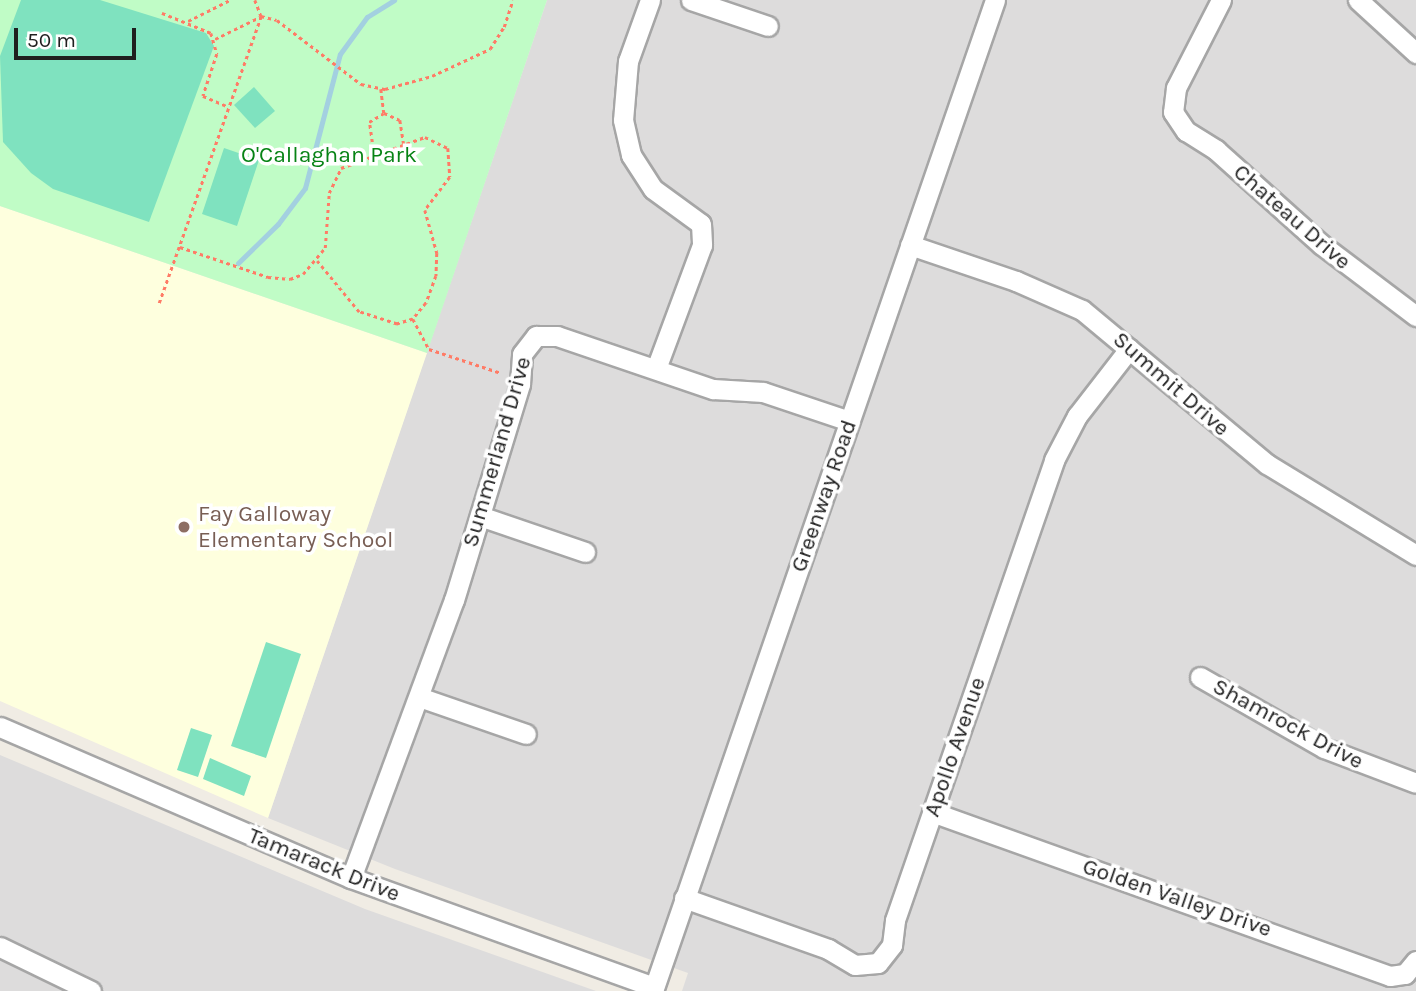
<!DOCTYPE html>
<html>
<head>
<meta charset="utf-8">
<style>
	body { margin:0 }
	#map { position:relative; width:1416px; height:991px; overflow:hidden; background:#f0ece4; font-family:Karla,sans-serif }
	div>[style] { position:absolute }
	.residential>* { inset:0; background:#dddcdc }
	.education>* { inset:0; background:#feffde }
	.park>* { inset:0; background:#c0fcc6 }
	.pitch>* { inset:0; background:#7fe2bf }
	.stream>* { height:5px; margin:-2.5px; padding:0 2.5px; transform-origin:2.5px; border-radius:2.5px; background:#a3d0e0 }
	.path>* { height:2.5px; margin-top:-1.25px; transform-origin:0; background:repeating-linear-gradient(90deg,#ff7b66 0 3.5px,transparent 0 7px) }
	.roads { filter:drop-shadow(2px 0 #a6a6a6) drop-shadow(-2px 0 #a6a6a6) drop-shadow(0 2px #a6a6a6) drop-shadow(0 -2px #a6a6a6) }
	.minor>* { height:19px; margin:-9.5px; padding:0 9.5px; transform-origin:9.5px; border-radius:9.5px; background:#fff }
	.dots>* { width:19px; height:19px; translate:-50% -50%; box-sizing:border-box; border:4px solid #fff; border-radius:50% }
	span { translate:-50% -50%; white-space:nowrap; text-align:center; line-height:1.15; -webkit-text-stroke:7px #fff; paint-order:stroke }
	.park-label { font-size:23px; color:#078315 }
	.street-label { font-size:23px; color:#1f1f1f }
	.education-label { font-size:23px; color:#785e54 }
	.left { translate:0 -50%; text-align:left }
	.scale { position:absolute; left:14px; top:28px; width:122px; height:32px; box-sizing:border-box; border:4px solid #1f1f1f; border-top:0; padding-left:9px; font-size:21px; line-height:24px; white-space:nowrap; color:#1f1f1f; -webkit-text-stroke:5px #fff; paint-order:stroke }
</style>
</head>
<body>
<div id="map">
	<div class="residential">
		<i style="clip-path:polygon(547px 0,1416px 0,1416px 991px,682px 991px,688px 973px,395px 869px,268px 818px)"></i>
		<i style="clip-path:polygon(0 755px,365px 909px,596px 991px,0 991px)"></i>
	</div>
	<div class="education">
		<i style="clip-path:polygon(0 206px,427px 353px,268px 818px,0 701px)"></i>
	</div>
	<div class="park">
		<i style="clip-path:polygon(0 0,547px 0,427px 353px,0 206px)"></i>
	</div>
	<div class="pitch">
		<i style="clip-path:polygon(21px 0,100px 0,206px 33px,214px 46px,149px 222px,53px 189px,31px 173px,3px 142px,0 56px)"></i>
		<i style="clip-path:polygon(254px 87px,275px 111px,255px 128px,234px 105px)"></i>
		<i style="clip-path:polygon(224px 148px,259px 160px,237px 226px,202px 214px)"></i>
		<i style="clip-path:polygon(266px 642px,301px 654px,266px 758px,231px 746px)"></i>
		<i style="clip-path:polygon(191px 728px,212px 735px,198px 777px,177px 770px)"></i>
		<i style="clip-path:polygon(210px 758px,251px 776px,244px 796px,203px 779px)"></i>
	</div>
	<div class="stream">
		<i style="left:238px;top:263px;width:56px;rotate:-44.3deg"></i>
		<i style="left:278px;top:224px;width:45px;rotate:-53.1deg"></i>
		<i style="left:305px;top:188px;width:138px;rotate:-75.4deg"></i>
		<i style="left:340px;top:54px;width:46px;rotate:-53.9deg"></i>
		<i style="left:367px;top:17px;width:32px;rotate:-32deg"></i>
	</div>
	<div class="path">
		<i style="left:255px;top:0;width:17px;rotate:69deg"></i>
		<i style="left:261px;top:16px;width:16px;rotate:14deg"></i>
		<i style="left:277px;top:20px;width:106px;rotate:37.3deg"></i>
		<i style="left:361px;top:84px;width:25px;rotate:12deg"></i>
		<i style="left:385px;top:89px;width:49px;rotate:-15.5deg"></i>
		<i style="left:432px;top:76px;width:64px;rotate:-25deg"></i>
		<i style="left:490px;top:49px;width:26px;rotate:-58deg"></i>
		<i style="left:504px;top:27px;width:28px;rotate:-72deg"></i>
		<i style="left:162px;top:13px;width:53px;rotate:22.2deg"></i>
		<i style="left:211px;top:33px;width:22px;rotate:74deg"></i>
		<i style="left:217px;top:54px;width:44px;rotate:108.4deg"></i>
		<i style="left:203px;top:96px;width:28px;rotate:23deg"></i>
		<i style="left:188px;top:21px;width:47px;rotate:-26.6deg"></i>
		<i style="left:215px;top:39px;width:50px;rotate:-26.1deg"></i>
		<i style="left:381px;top:89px;width:24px;rotate:83deg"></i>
		<i style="left:374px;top:156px;width:34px;rotate:-98deg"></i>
		<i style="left:369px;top:122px;width:17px;rotate:-31deg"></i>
		<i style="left:384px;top:113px;width:17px;rotate:24deg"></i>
		<i style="left:400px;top:120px;width:25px;rotate:81deg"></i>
		<i style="left:180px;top:247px;width:93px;rotate:18.8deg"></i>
		<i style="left:268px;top:277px;width:22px;rotate:5deg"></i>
		<i style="left:290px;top:279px;width:14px;rotate:-21deg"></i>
		<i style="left:303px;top:274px;width:34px;rotate:-50deg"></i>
		<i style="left:325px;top:248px;width:55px;rotate:-85.8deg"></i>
		<i style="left:329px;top:193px;width:28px;rotate:-64deg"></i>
		<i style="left:341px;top:168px;width:90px;rotate:-20.3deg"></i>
		<i style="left:425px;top:137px;width:25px;rotate:26deg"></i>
		<i style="left:448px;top:148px;width:29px;rotate:86deg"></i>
		<i style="left:450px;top:177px;width:41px;rotate:127.1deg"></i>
		<i style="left:425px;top:210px;width:45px;rotate:74.4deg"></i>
		<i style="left:437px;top:253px;width:23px;rotate:92deg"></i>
		<i style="left:436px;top:276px;width:29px;rotate:110deg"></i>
		<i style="left:426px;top:303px;width:21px;rotate:129deg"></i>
		<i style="left:413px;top:319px;width:17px;rotate:163deg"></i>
		<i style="left:397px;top:324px;width:40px;rotate:-162deg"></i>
		<i style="left:359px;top:312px;width:66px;rotate:-129.5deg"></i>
		<i style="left:159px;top:303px;width:305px;rotate:-70.4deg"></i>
		<i style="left:413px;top:319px;width:34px;rotate:62deg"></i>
		<i style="left:429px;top:349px;width:76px;rotate:18.4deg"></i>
	</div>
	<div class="roads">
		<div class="minor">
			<i style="left:650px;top:0;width:65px;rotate:109.8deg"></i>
			<i style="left:628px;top:61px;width:59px;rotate:94.8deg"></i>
			<i style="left:623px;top:120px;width:36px;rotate:77deg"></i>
			<i style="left:631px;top:155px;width:40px;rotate:57.1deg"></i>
			<i style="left:653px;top:189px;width:59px;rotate:36.1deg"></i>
			<i style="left:701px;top:224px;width:21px;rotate:87deg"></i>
			<i style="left:702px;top:245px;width:132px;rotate:110.4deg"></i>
			<i style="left:691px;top:0;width:81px;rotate:18.7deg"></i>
			<i style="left:1221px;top:0;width:99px;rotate:117.1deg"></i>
			<i style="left:1176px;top:88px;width:24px;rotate:97deg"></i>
			<i style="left:1173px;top:112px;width:23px;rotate:56deg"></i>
			<i style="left:1186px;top:131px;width:36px;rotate:32deg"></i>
			<i style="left:1216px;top:150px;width:142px;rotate:41.9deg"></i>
			<i style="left:1322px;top:245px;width:118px;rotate:37.1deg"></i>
			<i style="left:1358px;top:0;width:79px;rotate:42.4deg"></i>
			<i style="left:910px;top:245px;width:112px;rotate:18.8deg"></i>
			<i style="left:1016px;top:281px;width:72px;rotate:23.7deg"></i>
			<i style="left:1082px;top:310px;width:241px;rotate:39.8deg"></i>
			<i style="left:1267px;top:464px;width:175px;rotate:31.4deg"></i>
			<i style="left:480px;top:516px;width:111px;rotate:18.9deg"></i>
			<i style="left:1200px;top:677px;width:143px;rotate:29.8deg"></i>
			<i style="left:1324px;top:748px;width:98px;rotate:20.8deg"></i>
			<i style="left:419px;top:697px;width:113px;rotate:19.1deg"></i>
			<i style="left:0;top:727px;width:382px;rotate:23.3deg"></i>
			<i style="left:351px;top:878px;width:322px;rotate:19.8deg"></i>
			<i style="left:932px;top:812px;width:486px;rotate:19.7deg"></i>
			<i style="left:1390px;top:976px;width:15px;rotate:-8deg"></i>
			<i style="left:1405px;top:974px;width:17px;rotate:-50deg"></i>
			<i style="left:351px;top:878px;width:296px;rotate:-69.7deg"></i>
			<i style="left:454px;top:600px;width:226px;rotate:-73deg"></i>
			<i style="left:520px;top:384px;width:30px;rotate:-86deg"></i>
			<i style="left:522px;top:354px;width:23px;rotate:-52deg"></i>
			<i style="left:536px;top:336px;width:21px"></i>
			<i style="left:557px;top:336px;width:165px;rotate:18.8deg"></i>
			<i style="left:713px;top:389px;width:50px;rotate:3.4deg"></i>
			<i style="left:763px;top:392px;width:91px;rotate:18.6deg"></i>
			<i style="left:684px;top:898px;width:153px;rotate:19.5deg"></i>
			<i style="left:828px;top:949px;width:31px;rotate:31deg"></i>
			<i style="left:855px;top:965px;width:23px;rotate:-5deg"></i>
			<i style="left:878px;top:963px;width:23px;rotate:-52deg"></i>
			<i style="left:892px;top:945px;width:25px;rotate:-83deg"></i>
			<i style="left:895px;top:920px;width:487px;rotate:-70.9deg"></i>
			<i style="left:1054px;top:460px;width:50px;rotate:-62.4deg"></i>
			<i style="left:1077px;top:416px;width:85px;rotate:-52.2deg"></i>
			<i style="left:0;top:947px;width:101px;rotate:25.8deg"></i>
			<i style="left:653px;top:991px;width:1048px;rotate:-70.96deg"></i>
		</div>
	</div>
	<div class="dots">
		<i style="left:184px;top:527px;background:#8d6e63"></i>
	</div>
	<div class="park-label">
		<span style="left:329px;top:155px">O'Callaghan Park</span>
	</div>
	<div class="street-label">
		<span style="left:1292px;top:217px;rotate:41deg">Chateau Drive</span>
		<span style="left:1171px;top:384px;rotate:41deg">Summit Drive</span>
		<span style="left:497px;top:452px;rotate:-74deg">Summerland Drive</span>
		<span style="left:824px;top:496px;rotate:-71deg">Greenway Road</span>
		<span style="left:1288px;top:724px;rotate:28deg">Shamrock Drive</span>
		<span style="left:955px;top:747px;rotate:-71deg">Apollo Avenue</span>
		<span style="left:324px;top:865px;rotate:22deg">Tamarack Drive</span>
		<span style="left:1177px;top:898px;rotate:19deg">Golden Valley Drive</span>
	</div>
	<div class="education-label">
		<span class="left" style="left:198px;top:527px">Fay Galloway<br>Elementary School</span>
	</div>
	<div class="scale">50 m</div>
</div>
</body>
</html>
